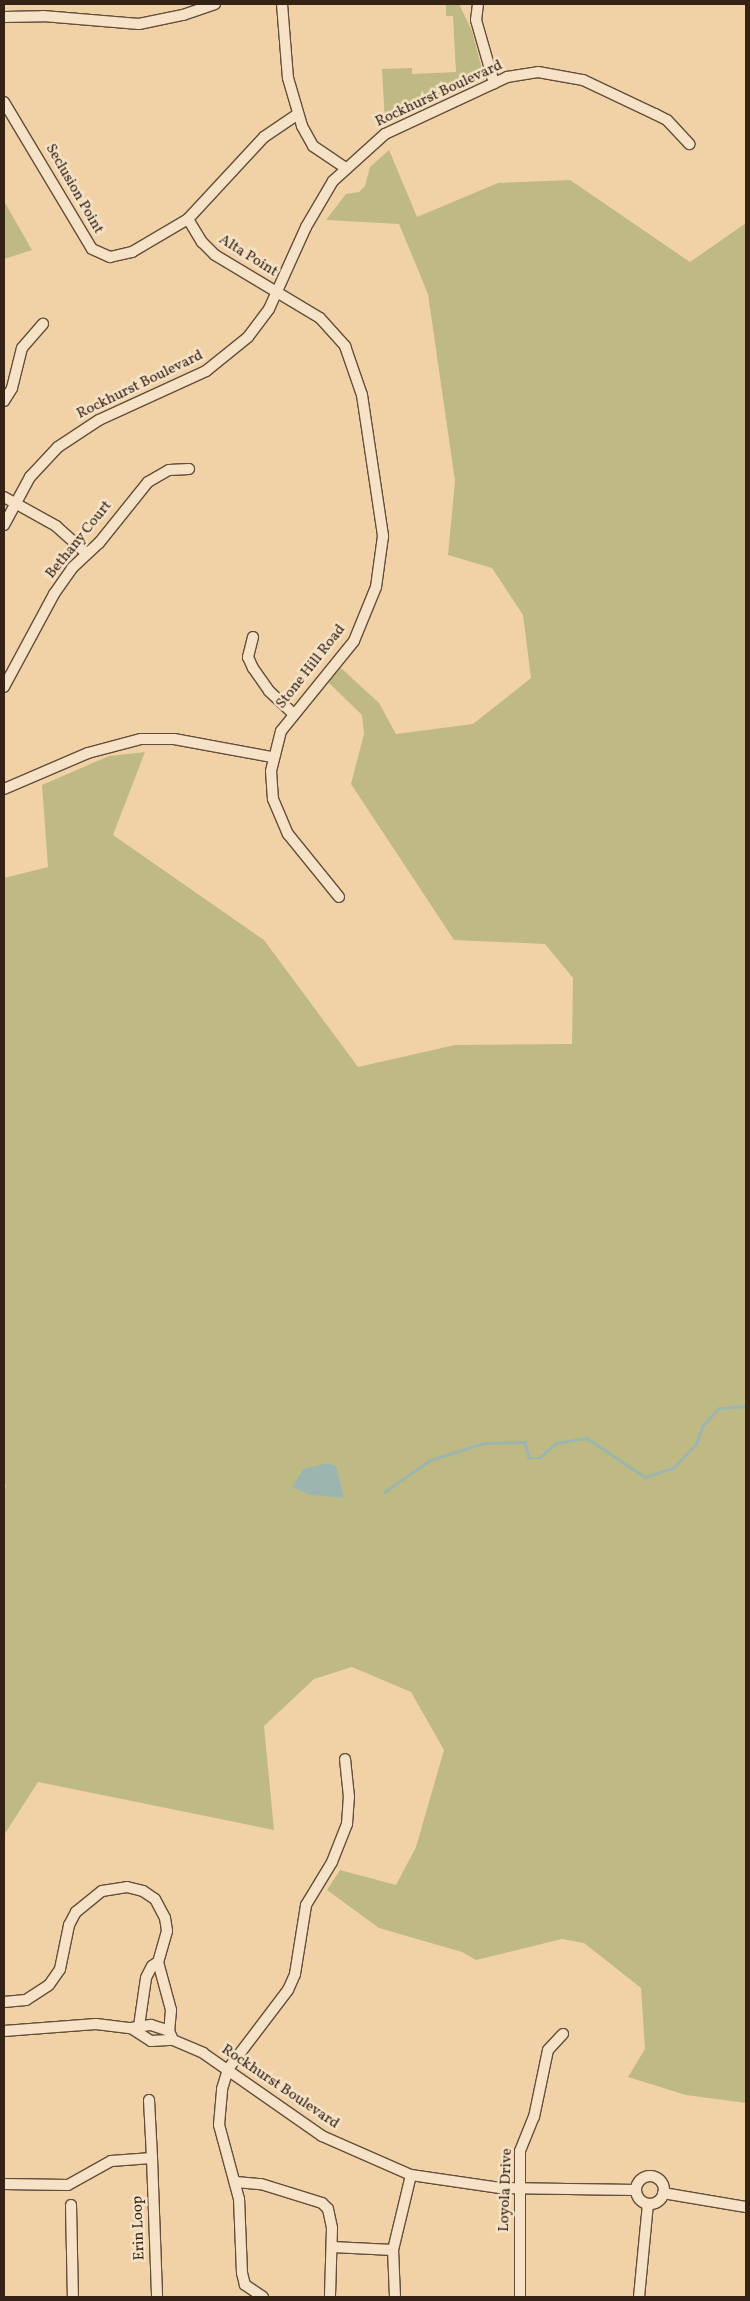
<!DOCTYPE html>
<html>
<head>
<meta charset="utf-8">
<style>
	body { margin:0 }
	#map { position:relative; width:750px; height:2301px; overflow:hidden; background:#f1d2a7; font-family:Vollkorn,serif }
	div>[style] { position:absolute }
	.green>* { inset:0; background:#bfba83 }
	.water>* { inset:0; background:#9cb6af }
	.stream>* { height:2.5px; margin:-1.25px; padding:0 1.25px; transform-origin:1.25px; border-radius:1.25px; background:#9cb6af }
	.roads { filter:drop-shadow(1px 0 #634e3a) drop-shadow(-1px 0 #634e3a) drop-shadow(0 1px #634e3a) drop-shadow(0 -1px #634e3a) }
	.minor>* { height:10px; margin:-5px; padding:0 5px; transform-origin:5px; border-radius:5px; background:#f6e2c6 }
	.minor>.ring { margin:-5px; padding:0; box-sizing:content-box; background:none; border:10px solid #f6e2c6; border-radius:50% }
	span { translate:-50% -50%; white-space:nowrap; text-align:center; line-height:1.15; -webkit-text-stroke:5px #f6e2c6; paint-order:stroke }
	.street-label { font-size:15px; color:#342215 }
	.frame { position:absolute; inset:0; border:5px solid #342215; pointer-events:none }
</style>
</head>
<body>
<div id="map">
	<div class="green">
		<i style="clip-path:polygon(446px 4px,459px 4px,472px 31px,483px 73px,480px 80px,385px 122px,382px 69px,412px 68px,412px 74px,456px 72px,453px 16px,446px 16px)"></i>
		<i style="clip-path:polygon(389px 150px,417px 217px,498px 183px,570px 180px,690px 262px,746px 223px,746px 2103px,686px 2095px,628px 2077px,645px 2049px,641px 1988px,584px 1943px,562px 1939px,476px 1960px,462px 1952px,379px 1928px,327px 1890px,340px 1870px,396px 1885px,416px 1847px,444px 1750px,411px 1692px,352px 1667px,314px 1679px,264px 1726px,274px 1830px,38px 1782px,4px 1835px,4px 1492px,6px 1485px,4px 1483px,4px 878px,48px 867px,42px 785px,109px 756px,145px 752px,113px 835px,264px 940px,358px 1067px,455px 1045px,572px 1044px,573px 978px,545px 944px,454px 940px,351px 784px,364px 734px,362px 715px,328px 682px,341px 668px,379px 703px,396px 734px,473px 724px,531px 678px,523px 615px,492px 568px,448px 555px,455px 481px,428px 294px,399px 224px,326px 220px,346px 194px,359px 192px,365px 186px,370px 167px)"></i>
		<i style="clip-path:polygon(4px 201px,32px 250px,4px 259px)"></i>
	</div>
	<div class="water">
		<i style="clip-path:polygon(328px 1463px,336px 1466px,344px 1498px,310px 1495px,292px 1487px,303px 1469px)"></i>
	</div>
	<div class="stream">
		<i style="left:384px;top:1492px;width:56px;rotate:-34.8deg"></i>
		<i style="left:430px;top:1460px;width:58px;rotate:-17.2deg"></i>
		<i style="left:485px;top:1443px;width:40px;rotate:-1.4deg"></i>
		<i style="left:525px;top:1442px;width:16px;rotate:76deg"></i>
		<i style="left:529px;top:1458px;width:10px"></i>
		<i style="left:539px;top:1458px;width:23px;rotate:-41deg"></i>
		<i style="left:556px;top:1443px;width:31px;rotate:-9deg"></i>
		<i style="left:587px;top:1438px;width:70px;rotate:33.9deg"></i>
		<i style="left:645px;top:1477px;width:29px;rotate:-18deg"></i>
		<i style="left:673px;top:1468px;width:33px;rotate:-46deg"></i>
		<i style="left:696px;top:1444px;width:20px;rotate:-70deg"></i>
		<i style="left:703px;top:1425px;width:23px;rotate:-47deg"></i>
		<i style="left:719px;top:1408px;width:27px;rotate:-4deg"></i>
	</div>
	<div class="roads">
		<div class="minor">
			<i style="left:282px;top:4px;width:74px;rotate:85.4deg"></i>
			<i style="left:288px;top:78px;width:50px;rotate:73.7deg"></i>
			<i style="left:302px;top:126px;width:23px;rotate:61deg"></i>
			<i style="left:313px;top:146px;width:40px;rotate:34deg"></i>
			<i style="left:478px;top:4px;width:16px;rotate:97deg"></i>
			<i style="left:476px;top:20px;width:66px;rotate:74.1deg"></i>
			<i style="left:4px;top:17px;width:39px;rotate:-1deg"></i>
			<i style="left:43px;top:16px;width:96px;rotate:4.8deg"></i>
			<i style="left:139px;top:24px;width:45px;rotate:-11.6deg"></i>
			<i style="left:183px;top:15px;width:34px;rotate:-19deg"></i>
			<i style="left:4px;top:102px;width:171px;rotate:59.1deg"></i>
			<i style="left:92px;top:249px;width:20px;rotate:24deg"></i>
			<i style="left:110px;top:257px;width:23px;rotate:-13deg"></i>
			<i style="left:132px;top:252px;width:65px;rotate:-30.5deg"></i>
			<i style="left:188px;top:219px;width:112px;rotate:-47.2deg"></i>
			<i style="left:264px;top:137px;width:41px;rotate:-34.1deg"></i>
			<i style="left:188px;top:219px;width:27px;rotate:59deg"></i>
			<i style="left:202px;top:242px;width:18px;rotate:45deg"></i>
			<i style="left:215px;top:255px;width:122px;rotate:31deg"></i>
			<i style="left:320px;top:318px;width:38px;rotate:48deg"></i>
			<i style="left:345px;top:346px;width:52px;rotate:70.9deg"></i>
			<i style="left:362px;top:395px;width:143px;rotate:81.5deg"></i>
			<i style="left:383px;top:536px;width:51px;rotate:97.8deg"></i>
			<i style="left:376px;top:587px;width:58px;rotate:112.2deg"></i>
			<i style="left:354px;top:641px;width:116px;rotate:129deg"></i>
			<i style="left:281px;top:731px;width:41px;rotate:104deg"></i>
			<i style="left:271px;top:771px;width:28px;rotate:86deg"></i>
			<i style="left:273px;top:799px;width:38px;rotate:67deg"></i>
			<i style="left:288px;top:834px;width:81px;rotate:51deg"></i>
			<i style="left:4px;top:401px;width:15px;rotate:-58deg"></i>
			<i style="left:12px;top:388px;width:41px;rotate:-76deg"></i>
			<i style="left:22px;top:348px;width:32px;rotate:-49deg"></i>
			<i style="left:4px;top:497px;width:60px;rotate:29.1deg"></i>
			<i style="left:56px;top:526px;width:40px;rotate:42deg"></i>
			<i style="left:4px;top:525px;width:55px;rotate:-61.6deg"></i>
			<i style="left:30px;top:477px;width:41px;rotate:-47deg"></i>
			<i style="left:58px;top:447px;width:49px;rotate:-33.4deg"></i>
			<i style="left:99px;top:420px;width:118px;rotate:-24.6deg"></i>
			<i style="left:206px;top:371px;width:54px;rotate:-39deg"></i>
			<i style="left:248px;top:337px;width:35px;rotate:-53deg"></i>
			<i style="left:269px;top:309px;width:90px;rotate:-65.7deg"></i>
			<i style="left:306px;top:227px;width:53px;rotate:-59.6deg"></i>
			<i style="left:333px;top:181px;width:70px;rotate:-42.1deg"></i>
			<i style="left:385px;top:134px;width:135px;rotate:-25deg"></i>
			<i style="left:507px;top:77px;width:31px;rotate:-9deg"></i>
			<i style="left:538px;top:72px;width:46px;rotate:10.1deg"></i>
			<i style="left:583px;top:80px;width:80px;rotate:25.3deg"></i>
			<i style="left:655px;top:114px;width:13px;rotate:27deg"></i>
			<i style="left:667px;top:120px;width:33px;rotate:47deg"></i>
			<i style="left:253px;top:637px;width:21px;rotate:104deg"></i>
			<i style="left:248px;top:657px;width:12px;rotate:66deg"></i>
			<i style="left:253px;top:668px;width:28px;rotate:55deg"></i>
			<i style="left:269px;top:691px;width:33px;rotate:43deg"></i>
			<i style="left:4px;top:687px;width:106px;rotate:-61.7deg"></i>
			<i style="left:54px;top:594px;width:32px;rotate:-55deg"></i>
			<i style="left:72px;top:568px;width:37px;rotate:-43deg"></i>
			<i style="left:99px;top:543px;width:78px;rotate:-51.2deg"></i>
			<i style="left:148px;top:482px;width:24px;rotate:-30deg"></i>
			<i style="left:169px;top:470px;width:20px;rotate:-3deg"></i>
			<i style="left:4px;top:789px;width:91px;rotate:-23.2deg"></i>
			<i style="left:88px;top:753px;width:55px;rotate:-14.8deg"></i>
			<i style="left:141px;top:739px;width:33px"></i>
			<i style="left:174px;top:739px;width:100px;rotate:10.4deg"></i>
			<i style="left:158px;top:1962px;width:50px;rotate:74.8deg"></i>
			<i style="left:171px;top:2010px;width:21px;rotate:95deg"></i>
			<i style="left:4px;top:2002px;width:22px;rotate:-5deg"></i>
			<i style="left:26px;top:2000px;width:27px;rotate:-33deg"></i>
			<i style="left:49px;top:1985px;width:19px;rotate:-55deg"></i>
			<i style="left:60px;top:1969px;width:45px;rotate:-78.4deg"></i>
			<i style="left:69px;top:1925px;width:15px;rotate:-62deg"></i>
			<i style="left:76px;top:1912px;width:33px;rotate:-39deg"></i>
			<i style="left:102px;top:1891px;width:25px;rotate:-9deg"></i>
			<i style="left:127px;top:1887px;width:16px;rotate:14deg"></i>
			<i style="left:143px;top:1891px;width:14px;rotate:34deg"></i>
			<i style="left:155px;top:1899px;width:21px;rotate:62deg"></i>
			<i style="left:165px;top:1918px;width:13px;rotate:81deg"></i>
			<i style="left:167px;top:1931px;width:32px;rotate:106deg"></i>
			<i style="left:158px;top:1962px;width:7px;rotate:146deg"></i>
			<i style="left:152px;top:1966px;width:13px;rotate:117deg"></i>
			<i style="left:146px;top:1978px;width:49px;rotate:98.3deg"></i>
			<i style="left:131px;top:2028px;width:24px;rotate:33deg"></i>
			<i style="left:151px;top:2041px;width:22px;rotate:-3deg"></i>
			<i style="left:173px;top:2040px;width:33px;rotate:23deg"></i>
			<i style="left:203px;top:2053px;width:145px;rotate:34.9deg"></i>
			<i style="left:322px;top:2136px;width:97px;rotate:23.7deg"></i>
			<i style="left:411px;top:2175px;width:90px;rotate:8.3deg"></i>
			<i style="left:500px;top:2188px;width:136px;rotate:0.8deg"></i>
			<i style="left:4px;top:2031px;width:92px;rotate:-4.4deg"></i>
			<i style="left:96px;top:2024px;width:35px;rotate:7deg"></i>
			<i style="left:131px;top:2028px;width:20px;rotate:-9deg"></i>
			<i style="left:151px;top:2025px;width:19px;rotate:18deg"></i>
			<i style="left:169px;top:2031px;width:10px;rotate:66deg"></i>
			<i style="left:149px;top:2100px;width:58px;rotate:87deg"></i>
			<i class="ring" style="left:636px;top:2176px;width:18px;height:18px"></i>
			<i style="left:236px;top:2182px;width:25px;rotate:5deg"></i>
			<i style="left:261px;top:2184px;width:64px;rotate:17.3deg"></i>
			<i style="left:322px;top:2203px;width:8px;rotate:45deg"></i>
			<i style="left:328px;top:2209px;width:19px;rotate:78deg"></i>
			<i style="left:332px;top:2228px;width:69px;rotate:91.7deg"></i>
			<i style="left:4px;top:2184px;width:64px;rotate:0.9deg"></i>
			<i style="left:68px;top:2185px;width:49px;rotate:-29.2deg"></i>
			<i style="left:111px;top:2161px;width:41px;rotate:-4.2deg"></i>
			<i style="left:152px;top:2158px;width:139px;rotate:87.9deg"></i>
			<i style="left:663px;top:2193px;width:84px;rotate:9.6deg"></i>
			<i style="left:71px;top:2205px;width:92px;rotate:88.8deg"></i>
			<i style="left:332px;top:2247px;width:61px;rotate:2.8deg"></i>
			<i style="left:263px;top:2297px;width:22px;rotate:-146deg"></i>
			<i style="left:245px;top:2285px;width:12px;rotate:-104deg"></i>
			<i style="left:242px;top:2273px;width:74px;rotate:-92.3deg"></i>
			<i style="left:239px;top:2199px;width:77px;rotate:-105.1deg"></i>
			<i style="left:219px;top:2125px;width:36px;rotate:-85deg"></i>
			<i style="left:222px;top:2089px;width:21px;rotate:-73deg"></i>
			<i style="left:228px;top:2069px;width:99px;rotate:-52.8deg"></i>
			<i style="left:288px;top:1990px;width:17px;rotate:-66deg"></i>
			<i style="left:295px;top:1974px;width:70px;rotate:-80.9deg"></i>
			<i style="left:306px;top:1905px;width:50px;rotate:-58.8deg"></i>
			<i style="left:332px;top:1862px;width:41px;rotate:-68.5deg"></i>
			<i style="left:347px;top:1824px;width:27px;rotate:-86deg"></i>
			<i style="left:349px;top:1797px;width:38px;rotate:-96deg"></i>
			<i style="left:395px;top:2297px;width:47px;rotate:-92.4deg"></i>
			<i style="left:393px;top:2250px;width:77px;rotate:-76.5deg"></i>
			<i style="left:520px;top:2297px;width:146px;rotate:-90deg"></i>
			<i style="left:520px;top:2151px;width:37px;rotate:-68deg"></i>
			<i style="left:534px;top:2117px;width:68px;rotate:-78.2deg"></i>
			<i style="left:548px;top:2050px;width:22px;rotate:-47deg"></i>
			<i style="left:639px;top:2297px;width:93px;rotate:-84.5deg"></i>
		</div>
	</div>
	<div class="street-label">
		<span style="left:439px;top:94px;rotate:-25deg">Rockhurst Boulevard</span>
		<span style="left:74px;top:189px;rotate:60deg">Seclusion Point</span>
		<span style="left:248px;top:256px;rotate:32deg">Alta Point</span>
		<span style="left:140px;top:385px;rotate:-26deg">Rockhurst Boulevard</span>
		<span style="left:79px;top:540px;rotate:-51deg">Bethany Court</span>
		<span style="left:311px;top:667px;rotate:-52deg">Stone Hill Road</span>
		<span style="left:280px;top:2087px;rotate:34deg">Rockhurst Boulevard</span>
		<span style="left:506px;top:2190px;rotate:-88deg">Loyola Drive</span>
		<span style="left:139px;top:2228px;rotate:-92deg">Erin Loop</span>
	</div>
	<div class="frame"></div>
</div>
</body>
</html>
